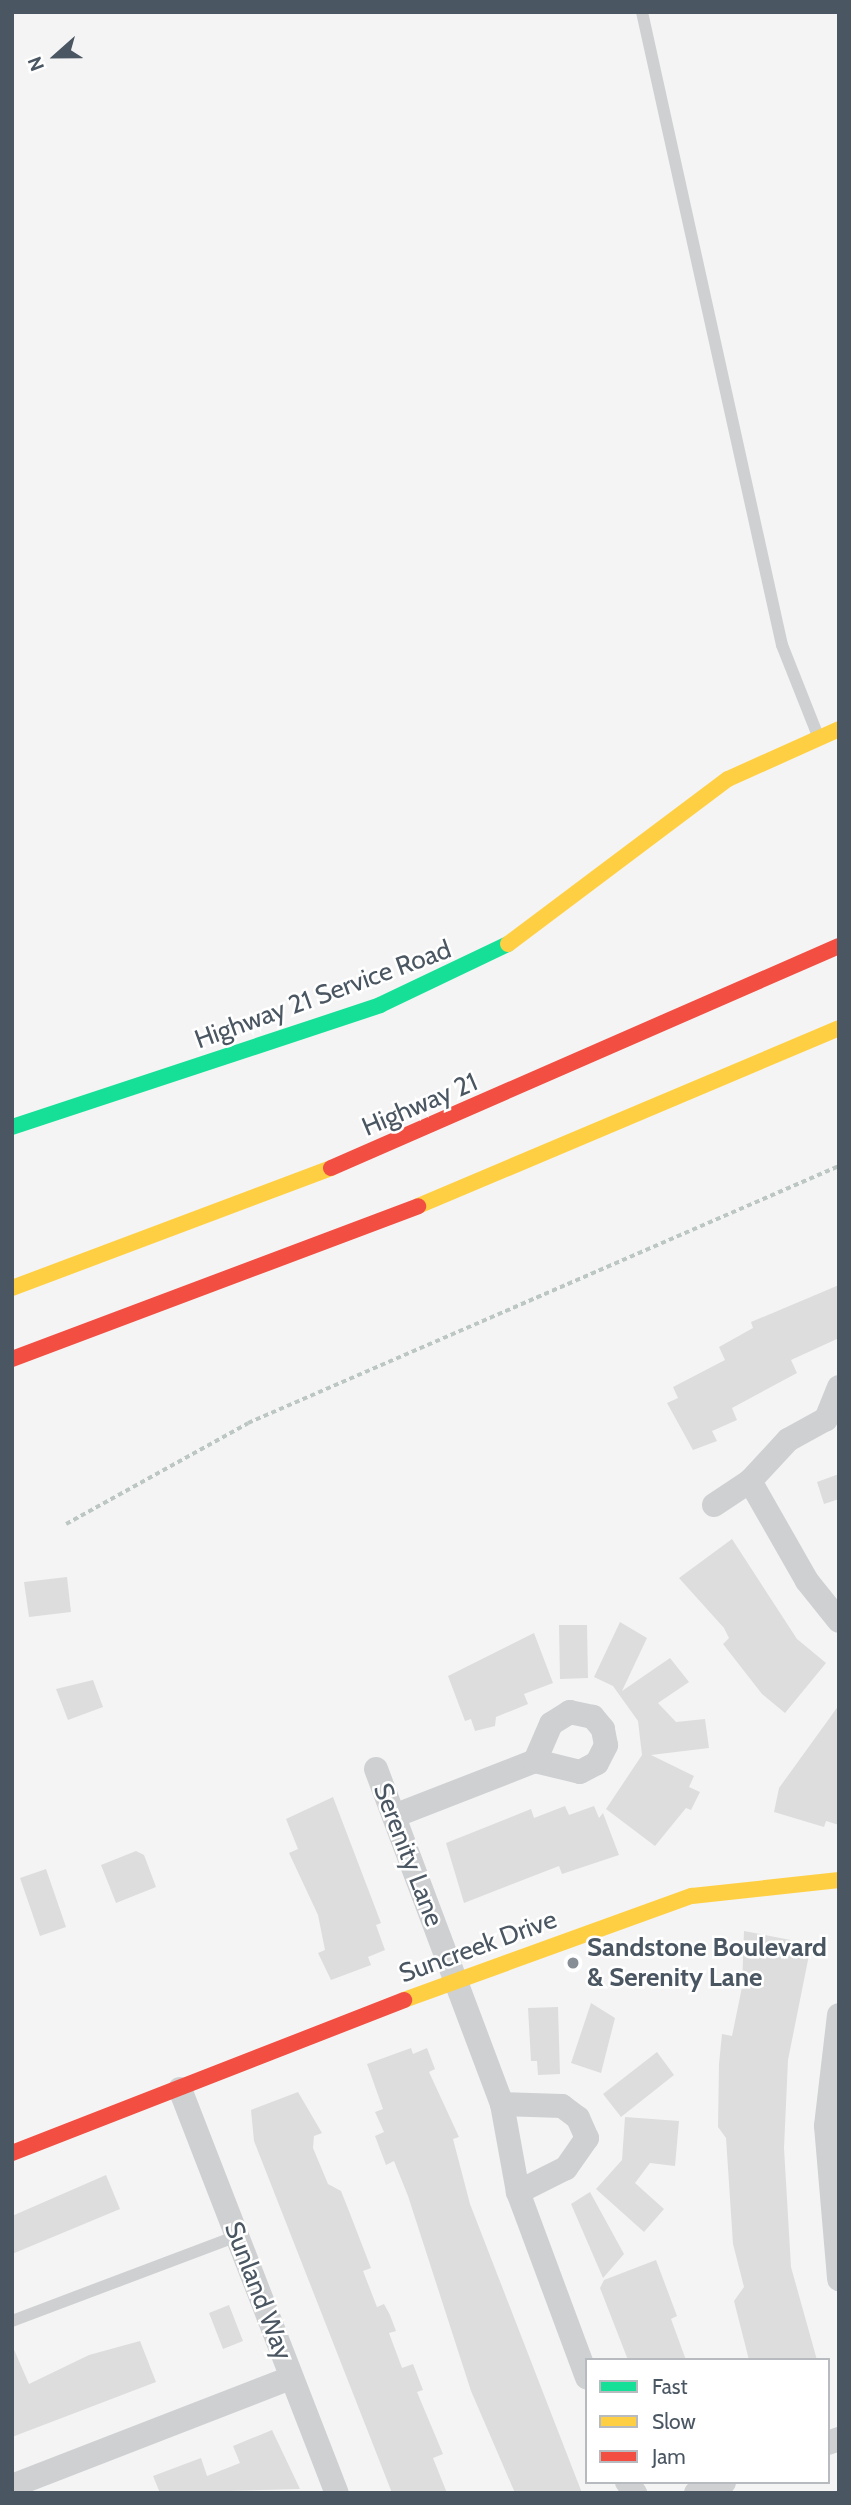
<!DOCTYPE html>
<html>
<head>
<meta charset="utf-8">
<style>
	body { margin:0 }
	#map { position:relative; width:851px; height:2505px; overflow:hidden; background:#f4f4f4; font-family:Cabin,sans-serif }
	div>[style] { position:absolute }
	.building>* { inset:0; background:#ddddde }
	.path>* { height:3.5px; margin-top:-1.75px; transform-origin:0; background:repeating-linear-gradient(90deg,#bcc7c4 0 5px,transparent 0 8.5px) }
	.lane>* { height:12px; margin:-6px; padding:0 6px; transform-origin:6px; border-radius:6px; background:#ced0d2 }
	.street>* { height:24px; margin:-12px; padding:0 12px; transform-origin:12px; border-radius:12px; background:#ced0d2 }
	.fast>* { height:16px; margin:-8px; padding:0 8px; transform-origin:8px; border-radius:8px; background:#16e098 }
	.slow>* { height:16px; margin:-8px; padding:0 8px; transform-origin:8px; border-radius:8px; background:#ffcf43 }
	.jam>* { height:16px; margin:-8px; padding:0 8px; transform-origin:8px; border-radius:8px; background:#f24e42 }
	.dots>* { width:19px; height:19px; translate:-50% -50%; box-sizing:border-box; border:4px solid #fff; border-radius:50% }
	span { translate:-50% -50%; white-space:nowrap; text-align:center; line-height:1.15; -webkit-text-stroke:5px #fff; paint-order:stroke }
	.street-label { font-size:26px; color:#4a5661 }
	.poi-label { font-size:26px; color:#4a5661; font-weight:700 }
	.left { translate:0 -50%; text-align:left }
	.frame { position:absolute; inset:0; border:14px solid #4a5661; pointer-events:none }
	.legend { position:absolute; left:585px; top:2358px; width:245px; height:126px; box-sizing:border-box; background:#fff; border:2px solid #b7bbc0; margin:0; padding:9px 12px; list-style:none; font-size:21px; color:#4a5661 }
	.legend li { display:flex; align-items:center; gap:14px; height:35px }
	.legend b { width:35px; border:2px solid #b7bbc0 }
	.north { position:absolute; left:21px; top:21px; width:70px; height:70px; -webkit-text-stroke:5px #fff; paint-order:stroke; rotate:249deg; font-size:19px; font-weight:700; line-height:28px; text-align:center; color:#4a5661 }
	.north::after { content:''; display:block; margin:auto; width:24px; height:32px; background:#4a5661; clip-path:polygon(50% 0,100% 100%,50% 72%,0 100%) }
</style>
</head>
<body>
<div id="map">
	<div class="building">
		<i style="clip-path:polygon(839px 1285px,839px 1338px,791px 1360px,797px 1373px,732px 1408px,737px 1420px,712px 1431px,717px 1441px,693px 1450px,667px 1403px,678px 1398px,673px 1387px,725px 1360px,719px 1347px,753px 1328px,751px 1322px)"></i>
		<i style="clip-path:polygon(839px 1474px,839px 1499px,824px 1504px,817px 1482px)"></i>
		<i style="clip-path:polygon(732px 1539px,797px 1639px,826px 1663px,785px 1713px,762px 1694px,723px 1644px,729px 1638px,724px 1628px,679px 1578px)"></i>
		<i style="clip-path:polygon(67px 1577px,71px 1612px,29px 1617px,24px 1582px)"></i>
		<i style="clip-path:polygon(620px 1622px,647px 1638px,622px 1691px,670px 1658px,689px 1682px,658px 1703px,676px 1722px,705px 1719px,709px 1748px,651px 1755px,694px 1776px,689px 1787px,700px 1792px,691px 1810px,686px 1808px,655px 1846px,606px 1809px,642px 1755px,638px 1721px,613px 1686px,594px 1677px)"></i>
		<i style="clip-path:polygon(559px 1625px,587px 1625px,588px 1678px,560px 1679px)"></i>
		<i style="clip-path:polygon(534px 1633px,553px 1683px,524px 1694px,528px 1704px,496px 1717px,495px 1726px,475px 1731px,471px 1719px,465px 1721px,448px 1676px)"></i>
		<i style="clip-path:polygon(93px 1680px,103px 1707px,68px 1720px,56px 1689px)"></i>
		<i style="clip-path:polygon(839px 1705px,839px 1825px,826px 1821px,824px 1827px,774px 1812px,779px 1788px)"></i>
		<i style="clip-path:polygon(333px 1797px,381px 1923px,376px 1925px,385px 1950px,368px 1957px,371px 1965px,331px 1980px,318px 1953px,325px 1950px,318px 1915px,289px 1853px,298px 1849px,286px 1819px)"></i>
		<i style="clip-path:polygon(565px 1806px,569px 1815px,594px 1806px,599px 1818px,603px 1813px,619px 1855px,562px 1874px,559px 1866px,464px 1903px,446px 1843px,531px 1809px,534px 1818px)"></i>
		<i style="clip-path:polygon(136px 1851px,144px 1855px,156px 1887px,116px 1903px,101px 1865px)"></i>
		<i style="clip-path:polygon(46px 1869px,66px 1927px,40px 1936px,20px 1878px)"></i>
		<i style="clip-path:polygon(744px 1931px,796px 1941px,795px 1947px,810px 1950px,788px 2060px,784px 2148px,791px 2267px,817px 2360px,749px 2360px,734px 2301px,744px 2287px,733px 2244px,726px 2138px,718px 2127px,719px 2064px,722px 2034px,732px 2036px,742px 1987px)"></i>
		<i style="clip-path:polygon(591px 2003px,615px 2018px,601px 2073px,571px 2063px)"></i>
		<i style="clip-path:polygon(558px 2007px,560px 2074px,538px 2075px,537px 2061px,531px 2061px,528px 2008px)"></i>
		<i style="clip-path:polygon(411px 2048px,413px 2054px,427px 2048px,435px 2069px,429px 2072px,459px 2137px,453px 2139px,470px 2204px,582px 2493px,515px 2493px,471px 2391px,408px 2196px,394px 2161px,386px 2165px,375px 2136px,384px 2132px,375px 2112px,383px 2109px,367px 2064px)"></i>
		<i style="clip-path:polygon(657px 2052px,674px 2075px,621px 2117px,603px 2094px)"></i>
		<i style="clip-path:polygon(298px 2092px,322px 2133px,314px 2136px,313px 2148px,328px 2184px,341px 2191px,347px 2206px,371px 2268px,363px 2271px,377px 2307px,384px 2304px,390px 2315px,396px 2331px,389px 2333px,402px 2368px,413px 2364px,423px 2390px,417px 2392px,443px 2454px,433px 2458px,447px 2493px,392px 2493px,254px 2141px,251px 2110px)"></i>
		<i style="clip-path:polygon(625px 2117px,679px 2121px,675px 2166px,650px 2163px,635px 2183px,664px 2209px,644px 2232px,596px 2189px,622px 2160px)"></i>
		<i style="clip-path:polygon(106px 2175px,120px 2209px,12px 2254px,12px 2216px)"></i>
		<i style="clip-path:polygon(590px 2192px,624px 2254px,603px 2278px,571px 2204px)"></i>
		<i style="clip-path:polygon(656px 2260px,677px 2316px,671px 2319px,686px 2360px,628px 2360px,600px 2288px,604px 2280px)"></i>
		<i style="clip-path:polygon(229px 2305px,243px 2341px,223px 2349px,209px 2313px)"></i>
		<i style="clip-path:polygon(140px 2341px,156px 2382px,12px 2437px,12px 2345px,29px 2384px,89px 2355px)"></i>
		<i style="clip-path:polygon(272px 2430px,300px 2489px,160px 2493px,153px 2476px,201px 2458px,207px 2476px,240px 2463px,233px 2446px)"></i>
	</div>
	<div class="path">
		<i style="left:66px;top:1524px;width:208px;rotate:-29deg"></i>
		<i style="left:248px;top:1423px;width:644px;rotate:-23.5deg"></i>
	</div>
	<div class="lane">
		<i style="left:642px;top:12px;width:648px;rotate:77.53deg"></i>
		<i style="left:782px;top:645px;width:98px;rotate:68.4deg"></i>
		<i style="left:12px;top:2321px;width:241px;rotate:-20.7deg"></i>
	</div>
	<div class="street">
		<i style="left:839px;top:1387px;width:35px;rotate:112deg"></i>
		<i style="left:826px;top:1419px;width:43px;rotate:151.1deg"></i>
		<i style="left:788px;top:1440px;width:56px;rotate:132.8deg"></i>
		<i style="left:750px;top:1481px;width:115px;rotate:60.3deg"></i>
		<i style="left:807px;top:1581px;width:51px;rotate:51.3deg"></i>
		<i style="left:714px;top:1505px;width:43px;rotate:-33.7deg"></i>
		<i style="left:376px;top:1769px;width:358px;rotate:69.4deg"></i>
		<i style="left:502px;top:2104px;width:89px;rotate:79.7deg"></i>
		<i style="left:518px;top:2192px;width:198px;rotate:69.6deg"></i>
		<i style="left:394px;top:1816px;width:151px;rotate:-21.3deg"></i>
		<i style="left:535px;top:1761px;width:46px;rotate:13.7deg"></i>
		<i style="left:580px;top:1772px;width:19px;rotate:-28deg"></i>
		<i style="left:597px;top:1763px;width:20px;rotate:-63deg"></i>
		<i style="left:606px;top:1745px;width:16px;rotate:-101deg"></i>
		<i style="left:603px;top:1729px;width:16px;rotate:-130deg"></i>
		<i style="left:593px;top:1717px;width:24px;rotate:-168deg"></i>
		<i style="left:570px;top:1712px;width:22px;rotate:148deg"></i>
		<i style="left:551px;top:1724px;width:40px;rotate:113.4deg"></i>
		<i style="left:839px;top:2015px;width:112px;rotate:96.7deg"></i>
		<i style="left:826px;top:2126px;width:154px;rotate:85.1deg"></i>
		<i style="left:180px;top:2089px;width:433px;rotate:68.8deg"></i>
		<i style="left:502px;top:2104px;width:60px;rotate:1.9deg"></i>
		<i style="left:562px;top:2106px;width:20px;rotate:37deg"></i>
		<i style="left:578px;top:2118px;width:22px;rotate:66deg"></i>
		<i style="left:587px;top:2138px;width:37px;rotate:125deg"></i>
		<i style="left:566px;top:2168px;width:54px;rotate:153.4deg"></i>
		<i style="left:828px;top:2443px;width:12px;rotate:-20deg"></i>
		<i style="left:627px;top:2482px;width:14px;rotate:54deg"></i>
		<i style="left:12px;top:2486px;width:299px;rotate:-21.2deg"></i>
		<i style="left:696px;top:2493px;width:30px;rotate:-21deg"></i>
	</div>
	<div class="fast">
		<i style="left:12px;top:1127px;width:388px;rotate:-18.3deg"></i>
		<i style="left:380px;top:1005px;width:142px;rotate:-25.5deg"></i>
	</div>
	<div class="slow">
		<i style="left:508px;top:944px;width:275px;rotate:-36.9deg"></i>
		<i style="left:728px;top:779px;width:122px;rotate:-24.2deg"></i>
		<i style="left:418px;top:1206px;width:457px;rotate:-22.9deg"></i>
		<i style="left:12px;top:1288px;width:341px;rotate:-20.6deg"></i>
		<i style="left:404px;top:2000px;width:306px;rotate:-19.9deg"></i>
		<i style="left:692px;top:1896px;width:148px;rotate:-6.2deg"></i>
	</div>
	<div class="jam">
		<i style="left:331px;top:1168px;width:554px;rotate:-23.61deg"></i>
		<i style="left:12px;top:1359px;width:434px;rotate:-20.6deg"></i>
		<i style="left:12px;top:2153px;width:421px;rotate:-21.3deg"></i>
	</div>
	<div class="dots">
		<i style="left:573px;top:1963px;background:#868d94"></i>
	</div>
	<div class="street-label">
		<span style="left:323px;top:995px;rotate:-20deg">Highway 21 Service Road</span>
		<span style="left:420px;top:1105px;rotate:-23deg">Highway 21</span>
		<span style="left:408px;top:1855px;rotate:69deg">Serenity Lane</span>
		<span style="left:478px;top:1947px;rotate:-20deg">Suncreek Drive</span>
		<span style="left:258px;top:2291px;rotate:69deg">Sunland Way</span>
	</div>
	<div class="poi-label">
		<span class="left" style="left:587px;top:1963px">Sandstone Boulevard<br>&amp; Serenity Lane</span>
	</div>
	<div class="frame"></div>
	<ul class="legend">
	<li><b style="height:9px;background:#16e098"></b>Fast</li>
	<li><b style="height:9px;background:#ffcf43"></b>Slow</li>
	<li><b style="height:9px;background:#f24e42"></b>Jam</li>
	</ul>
	<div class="north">N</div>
</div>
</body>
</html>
